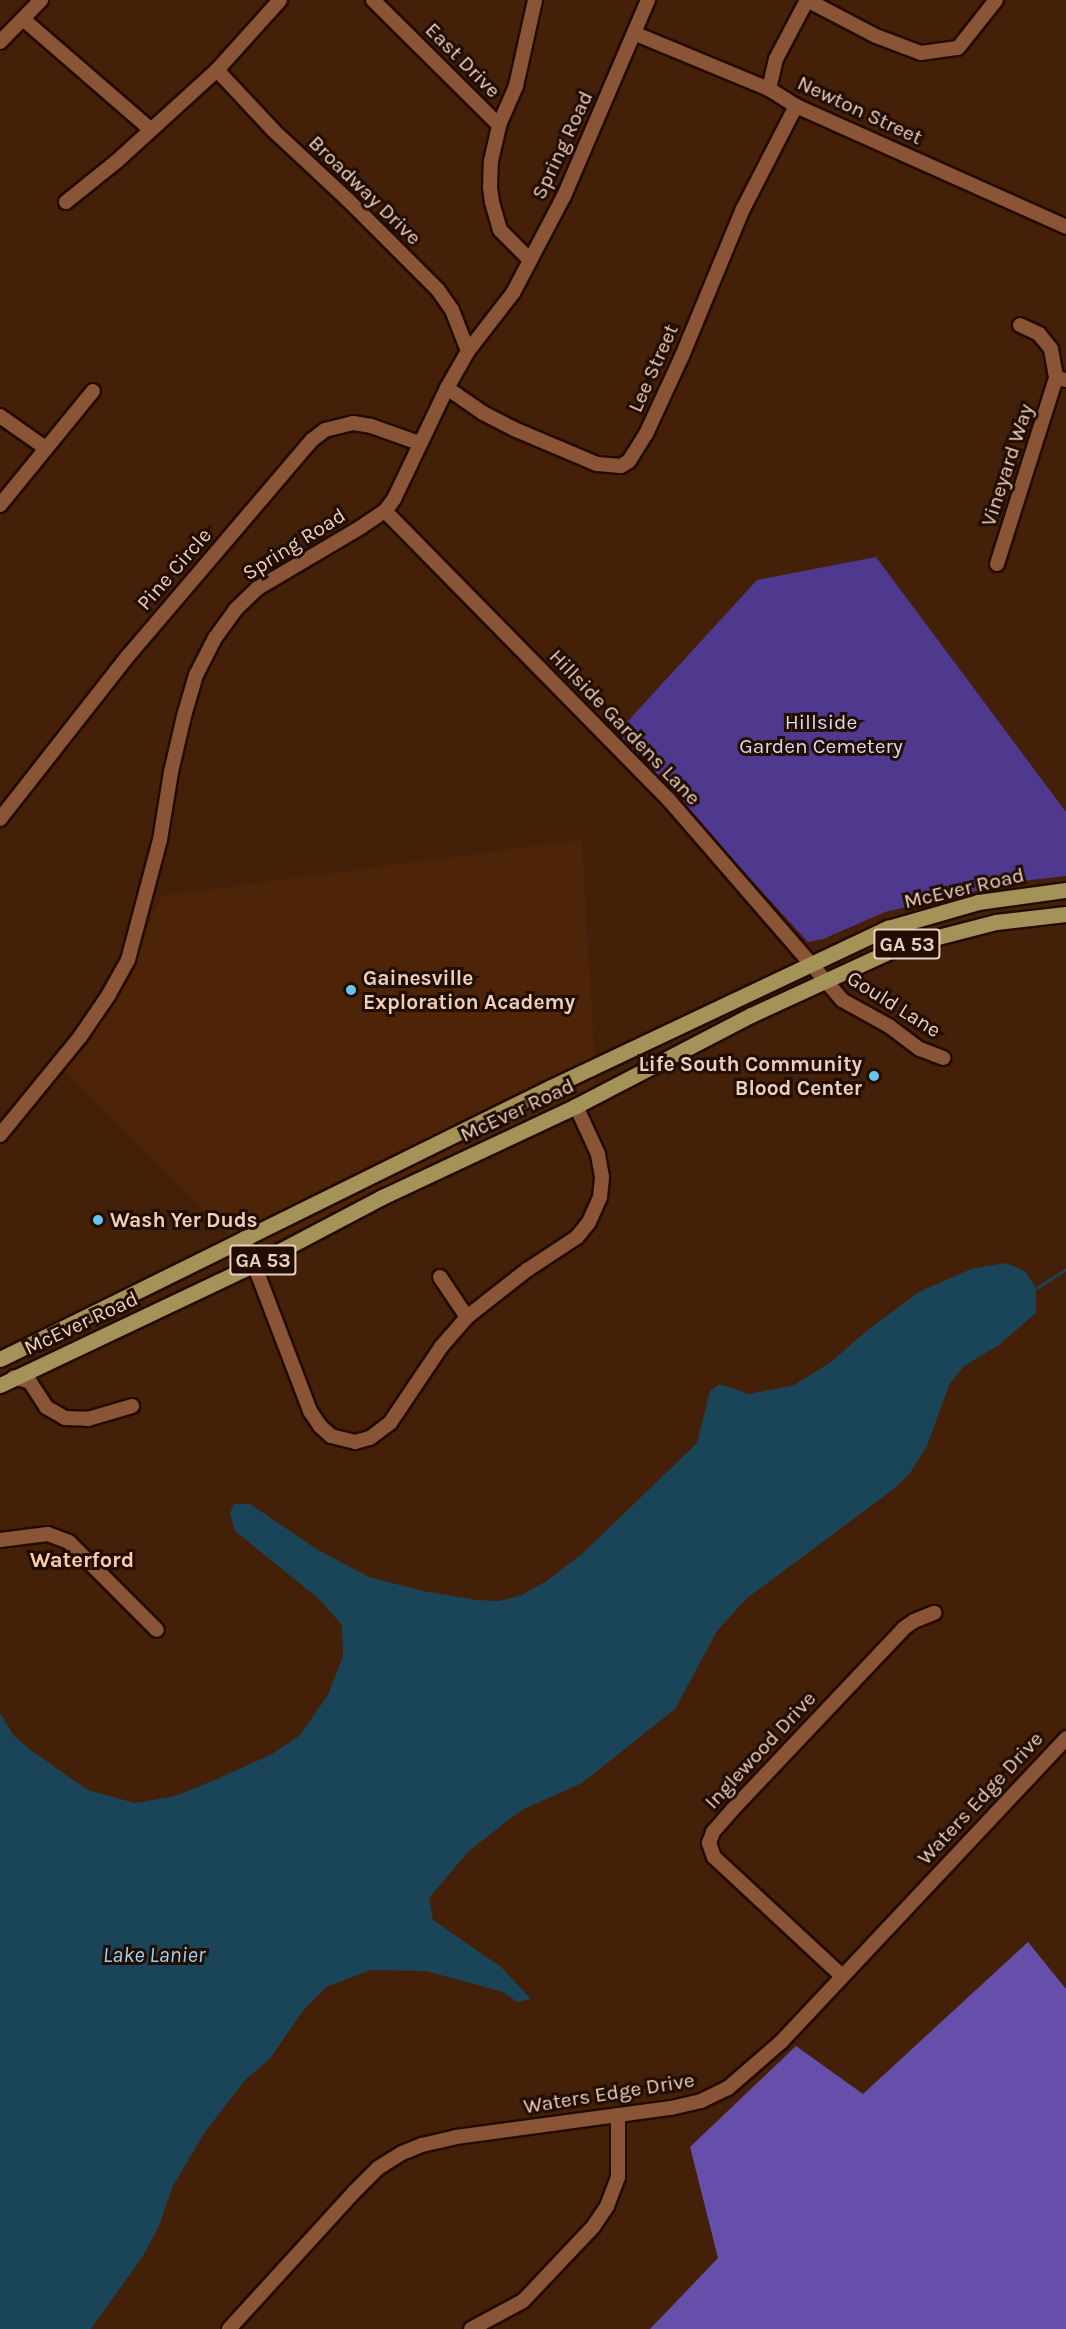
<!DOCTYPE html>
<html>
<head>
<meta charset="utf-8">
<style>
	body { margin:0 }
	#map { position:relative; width:1066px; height:2329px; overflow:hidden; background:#432007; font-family:Karla,sans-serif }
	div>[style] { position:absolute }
	.built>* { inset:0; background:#4d2407 }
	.green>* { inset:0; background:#4f398e }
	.forest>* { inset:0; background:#654fab }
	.water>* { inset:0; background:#1a4457 }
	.stream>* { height:3px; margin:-1.5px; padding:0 1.5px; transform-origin:1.5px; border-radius:1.5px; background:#1a4457 }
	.roads { filter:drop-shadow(2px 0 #240b00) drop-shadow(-2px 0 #240b00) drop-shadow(0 2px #240b00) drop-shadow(0 -2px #240b00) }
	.minor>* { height:14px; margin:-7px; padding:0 7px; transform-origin:7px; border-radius:7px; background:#895536 }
	.major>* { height:15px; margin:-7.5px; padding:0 7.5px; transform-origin:7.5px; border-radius:7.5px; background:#a49258 }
	.dots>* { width:16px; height:16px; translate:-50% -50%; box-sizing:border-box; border:3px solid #210d02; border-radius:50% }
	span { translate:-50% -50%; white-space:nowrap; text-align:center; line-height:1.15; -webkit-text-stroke:6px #210d02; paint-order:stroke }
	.shield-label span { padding:2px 4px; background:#210d02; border:2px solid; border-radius:4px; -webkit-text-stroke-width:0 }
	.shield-label { font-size:20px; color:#edcfbe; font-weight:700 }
	.street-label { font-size:21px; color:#edcfbe }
	.park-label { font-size:21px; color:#dbd8f1 }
	.poi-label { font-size:21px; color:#edcfbe; font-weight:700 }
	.left { translate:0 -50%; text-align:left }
	.right { translate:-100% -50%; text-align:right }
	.neighbourhood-label { font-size:22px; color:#fbcbb0; font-weight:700 }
	.water-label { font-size:22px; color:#9dd4f0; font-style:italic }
</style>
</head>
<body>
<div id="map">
	<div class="built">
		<i style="clip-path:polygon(582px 840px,596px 1087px,248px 1254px,57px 1064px,124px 983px,161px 896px)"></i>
	</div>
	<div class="green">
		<i style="clip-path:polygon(876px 557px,1066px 812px,1066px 876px,1014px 882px,885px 912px,823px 939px,808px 942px,617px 733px,757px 580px)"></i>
	</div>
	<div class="forest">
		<i style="clip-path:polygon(1028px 1942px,1066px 1989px,1066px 2329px,650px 2329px,718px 2258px,690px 2147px,796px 2046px,863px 2094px)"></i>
	</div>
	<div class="water">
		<i style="clip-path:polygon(1006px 1263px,1025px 1271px,1036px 1288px,1036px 1313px,999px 1345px,963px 1367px,949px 1385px,927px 1446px,910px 1473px,895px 1488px,746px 1599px,717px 1631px,675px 1709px,582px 1783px,524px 1809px,506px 1822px,468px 1852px,429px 1898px,433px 1920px,501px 1967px,531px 1999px,517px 2002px,503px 1992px,426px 1971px,371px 1970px,326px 1987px,301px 2013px,270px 2059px,245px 2080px,205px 2132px,173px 2186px,158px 2228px,143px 2256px,91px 2329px,0 2329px,0 1713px,14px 1736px,32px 1751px,88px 1790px,135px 1803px,175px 1796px,217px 1779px,272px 1754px,299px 1736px,328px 1695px,343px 1656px,342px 1625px,319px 1599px,235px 1531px,230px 1513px,234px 1504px,250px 1504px,318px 1550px,369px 1577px,423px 1591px,477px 1600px,499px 1601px,520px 1596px,548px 1580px,583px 1553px,697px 1443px,710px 1391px,720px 1384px,749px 1394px,794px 1385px,831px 1362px,870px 1328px,919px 1292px,971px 1269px)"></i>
	</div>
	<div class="stream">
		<i style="left:1036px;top:1288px;width:36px;rotate:-32deg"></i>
	</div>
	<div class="roads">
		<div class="minor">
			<i style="left:373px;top:0;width:177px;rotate:44.8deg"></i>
			<i style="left:807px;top:0;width:78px;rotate:27.6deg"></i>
			<i style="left:876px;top:36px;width:48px;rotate:20.7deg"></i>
			<i style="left:921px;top:53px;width:37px;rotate:-8deg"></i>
			<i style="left:958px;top:48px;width:61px;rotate:-51.6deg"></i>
			<i style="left:23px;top:19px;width:169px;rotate:40.9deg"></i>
			<i style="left:636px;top:34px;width:144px;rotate:22.5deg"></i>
			<i style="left:769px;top:89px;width:32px;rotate:32deg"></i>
			<i style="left:796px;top:106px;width:296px;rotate:24.1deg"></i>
			<i style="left:0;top:42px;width:59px;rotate:-45.7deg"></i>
			<i style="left:217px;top:70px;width:83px;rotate:46.9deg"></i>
			<i style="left:274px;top:131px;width:101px;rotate:43deg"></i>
			<i style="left:348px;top:200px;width:127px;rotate:45deg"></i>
			<i style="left:438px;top:290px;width:24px;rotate:55deg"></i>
			<i style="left:452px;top:310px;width:44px;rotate:68.7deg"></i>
			<i style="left:769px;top:89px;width:31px;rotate:-77deg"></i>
			<i style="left:776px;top:59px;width:67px;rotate:-62.3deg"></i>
			<i style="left:66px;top:202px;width:65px;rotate:-38.8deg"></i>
			<i style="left:117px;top:161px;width:135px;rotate:-42.3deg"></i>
			<i style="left:217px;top:70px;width:94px;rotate:-48deg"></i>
			<i style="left:530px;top:260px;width:42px;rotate:-135deg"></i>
			<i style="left:500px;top:230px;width:29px;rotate:-106deg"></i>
			<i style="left:492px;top:202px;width:15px;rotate:-98deg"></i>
			<i style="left:490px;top:187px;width:26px;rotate:-88deg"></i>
			<i style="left:491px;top:161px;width:37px;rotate:-77deg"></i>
			<i style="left:499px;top:125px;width:43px;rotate:-66.4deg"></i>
			<i style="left:516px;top:86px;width:88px;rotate:-77.5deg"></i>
			<i style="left:1020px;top:325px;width:21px;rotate:25deg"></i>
			<i style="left:1039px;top:334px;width:19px;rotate:51deg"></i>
			<i style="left:1051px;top:349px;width:29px;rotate:80deg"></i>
			<i style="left:447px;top:388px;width:44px;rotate:34.8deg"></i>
			<i style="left:483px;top:413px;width:35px;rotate:27deg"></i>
			<i style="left:514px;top:429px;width:90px;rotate:22.9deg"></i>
			<i style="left:597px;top:464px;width:24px;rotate:5deg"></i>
			<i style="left:621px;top:466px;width:9px;rotate:-32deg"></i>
			<i style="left:629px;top:461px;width:32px;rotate:-58deg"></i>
			<i style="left:646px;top:434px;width:86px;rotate:-65.2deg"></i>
			<i style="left:682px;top:356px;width:159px;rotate:-67.5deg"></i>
			<i style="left:743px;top:209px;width:116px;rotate:-62.8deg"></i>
			<i style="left:0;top:416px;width:54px;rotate:35.2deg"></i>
			<i style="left:0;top:505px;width:147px;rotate:-50.8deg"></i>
			<i style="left:385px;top:511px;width:405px;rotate:45.5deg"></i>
			<i style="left:669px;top:800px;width:264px;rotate:49.1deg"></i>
			<i style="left:842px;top:1000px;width:54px;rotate:29deg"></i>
			<i style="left:889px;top:1026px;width:39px;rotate:37deg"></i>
			<i style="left:920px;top:1049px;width:25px;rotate:21deg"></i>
			<i style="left:997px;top:564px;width:195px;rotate:-72.4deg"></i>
			<i style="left:1056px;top:378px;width:10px;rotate:11deg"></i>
			<i style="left:0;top:819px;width:207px;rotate:-51.9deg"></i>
			<i style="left:128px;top:656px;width:284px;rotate:-49.6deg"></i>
			<i style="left:312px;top:440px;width:16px;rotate:-38deg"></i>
			<i style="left:325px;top:430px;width:29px;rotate:-14deg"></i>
			<i style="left:353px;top:423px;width:18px;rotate:9deg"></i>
			<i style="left:371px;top:426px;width:51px;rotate:19.5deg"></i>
			<i style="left:0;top:1135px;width:127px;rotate:-50.8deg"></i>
			<i style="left:80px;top:1037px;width:50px;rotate:-55.7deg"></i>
			<i style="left:108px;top:996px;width:41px;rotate:-60.9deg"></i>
			<i style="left:128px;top:960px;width:124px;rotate:-75.1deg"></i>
			<i style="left:160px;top:840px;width:69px;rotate:-80.8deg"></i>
			<i style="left:171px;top:772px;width:57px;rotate:-76.9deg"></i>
			<i style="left:184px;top:716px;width:43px;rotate:-73.7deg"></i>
			<i style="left:196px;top:675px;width:42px;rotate:-62.8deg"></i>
			<i style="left:215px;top:638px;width:36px;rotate:-54deg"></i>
			<i style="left:236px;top:609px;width:30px;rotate:-44deg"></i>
			<i style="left:258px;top:588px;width:120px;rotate:-30.6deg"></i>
			<i style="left:361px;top:527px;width:29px;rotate:-34deg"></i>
			<i style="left:385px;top:511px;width:15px;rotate:-53deg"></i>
			<i style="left:394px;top:499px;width:123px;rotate:-64.5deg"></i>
			<i style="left:447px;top:388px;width:43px;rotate:-60.4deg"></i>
			<i style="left:468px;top:351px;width:73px;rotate:-52.2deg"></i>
			<i style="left:513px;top:293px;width:110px;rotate:-62.3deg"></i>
			<i style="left:564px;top:196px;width:213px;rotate:-66.8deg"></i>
			<i style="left:244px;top:1238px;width:185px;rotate:69.1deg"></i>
			<i style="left:310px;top:1411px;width:18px;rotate:56deg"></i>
			<i style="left:320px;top:1426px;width:15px;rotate:42deg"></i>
			<i style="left:331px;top:1436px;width:25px;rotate:14deg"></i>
			<i style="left:355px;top:1442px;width:16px;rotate:-15deg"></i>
			<i style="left:370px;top:1438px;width:25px;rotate:-37deg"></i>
			<i style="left:390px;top:1423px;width:92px;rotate:-56.1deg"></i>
			<i style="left:441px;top:1347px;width:40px;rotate:-49deg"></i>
			<i style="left:467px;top:1317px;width:76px;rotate:-38.1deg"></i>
			<i style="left:527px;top:1270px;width:60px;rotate:-33.4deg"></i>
			<i style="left:577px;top:1237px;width:19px;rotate:-51deg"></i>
			<i style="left:589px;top:1222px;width:27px;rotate:-66deg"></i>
			<i style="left:600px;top:1197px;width:20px;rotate:-84deg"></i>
			<i style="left:602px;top:1177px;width:23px;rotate:-100deg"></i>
			<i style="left:598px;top:1154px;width:53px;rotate:-114.6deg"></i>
			<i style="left:440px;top:1277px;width:48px;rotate:56deg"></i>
			<i style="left:14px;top:1377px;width:17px;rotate:17deg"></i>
			<i style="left:30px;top:1382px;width:30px;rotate:57deg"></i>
			<i style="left:46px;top:1407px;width:22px;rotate:30deg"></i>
			<i style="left:65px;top:1418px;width:23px;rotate:2deg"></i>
			<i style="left:88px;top:1419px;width:46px;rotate:-16.5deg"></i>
			<i style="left:0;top:1540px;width:48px;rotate:-7.1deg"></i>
			<i style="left:48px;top:1534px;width:22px;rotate:21deg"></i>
			<i style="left:69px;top:1542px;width:124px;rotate:45deg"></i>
			<i style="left:842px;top:1976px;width:175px;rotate:-137.1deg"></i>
			<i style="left:714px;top:1857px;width:15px;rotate:-110deg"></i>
			<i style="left:709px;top:1843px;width:12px;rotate:-70deg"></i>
			<i style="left:713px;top:1832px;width:30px;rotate:-49deg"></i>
			<i style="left:733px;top:1809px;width:249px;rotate:-46.6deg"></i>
			<i style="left:904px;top:1628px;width:12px;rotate:-35deg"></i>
			<i style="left:914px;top:1621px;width:22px;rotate:-22deg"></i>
			<i style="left:229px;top:2329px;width:185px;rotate:-47.6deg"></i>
			<i style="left:354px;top:2192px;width:34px;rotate:-45deg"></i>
			<i style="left:378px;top:2168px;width:28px;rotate:-32deg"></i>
			<i style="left:402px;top:2153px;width:22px;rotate:-22deg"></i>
			<i style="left:422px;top:2145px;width:35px;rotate:-13deg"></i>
			<i style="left:456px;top:2137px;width:217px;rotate:-7.7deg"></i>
			<i style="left:671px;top:2108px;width:31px;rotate:-13deg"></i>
			<i style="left:701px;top:2101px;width:30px;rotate:-26deg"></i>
			<i style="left:728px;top:2088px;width:70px;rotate:-41deg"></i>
			<i style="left:781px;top:2042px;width:417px;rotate:-46.8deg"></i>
			<i style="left:471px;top:2329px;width:59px;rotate:-28.3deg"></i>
			<i style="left:523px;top:2301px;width:102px;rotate:-46.6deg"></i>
			<i style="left:593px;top:2227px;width:25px;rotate:-56deg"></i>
			<i style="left:607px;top:2206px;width:31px;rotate:-69deg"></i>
			<i style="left:618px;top:2177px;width:62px;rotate:-90deg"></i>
		</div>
		<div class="major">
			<i style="left:0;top:1359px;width:614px;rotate:-26.27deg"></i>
			<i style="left:551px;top:1087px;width:373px;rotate:-25.3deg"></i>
			<i style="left:888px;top:928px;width:94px;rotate:-16.1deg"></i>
			<i style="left:978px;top:902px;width:89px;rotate:-7.8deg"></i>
			<i style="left:0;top:1385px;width:282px;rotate:-25.4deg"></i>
			<i style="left:255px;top:1264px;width:144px;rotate:-27.8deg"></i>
			<i style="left:382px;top:1197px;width:214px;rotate:-25.1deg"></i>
			<i style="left:576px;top:1106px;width:197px;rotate:-27.5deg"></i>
			<i style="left:751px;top:1015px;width:163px;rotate:-24.7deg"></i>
			<i style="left:899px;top:947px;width:100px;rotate:-14.5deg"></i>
			<i style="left:996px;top:922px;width:70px;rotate:-6.5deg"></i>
		</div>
	</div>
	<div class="dots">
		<i style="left:351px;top:990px;background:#68c4f0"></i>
		<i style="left:874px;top:1076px;background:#68c4f0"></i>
		<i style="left:98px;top:1220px;background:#68c4f0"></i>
	</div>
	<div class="shield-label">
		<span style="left:907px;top:944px">GA 53</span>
		<span style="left:263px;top:1260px">GA 53</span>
	</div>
	<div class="street-label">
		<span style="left:463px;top:60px;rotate:45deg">East Drive</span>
		<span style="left:860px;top:110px;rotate:25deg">Newton Street</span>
		<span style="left:562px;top:145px;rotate:-65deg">Spring Road</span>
		<span style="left:365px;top:190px;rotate:44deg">Broadway Drive</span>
		<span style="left:653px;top:368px;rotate:-66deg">Lee Street</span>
		<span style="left:1007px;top:465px;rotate:-72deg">Vineyard Way</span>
		<span style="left:294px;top:544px;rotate:-32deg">Spring Road</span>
		<span style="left:174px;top:569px;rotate:-49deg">Pine Circle</span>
		<span style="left:625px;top:727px;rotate:46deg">Hillside Gardens Lane</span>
		<span style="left:964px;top:888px;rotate:-13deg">McEver Road</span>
		<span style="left:894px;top:1004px;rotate:32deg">Gould Lane</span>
		<span style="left:517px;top:1110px;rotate:-25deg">McEver Road</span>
		<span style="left:81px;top:1323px;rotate:-25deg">McEver Road</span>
		<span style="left:760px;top:1750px;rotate:-47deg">Inglewood Drive</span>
		<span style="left:980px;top:1798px;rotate:-47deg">Waters Edge Drive</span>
		<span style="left:609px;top:2093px;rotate:-9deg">Waters Edge Drive</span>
	</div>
	<div class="park-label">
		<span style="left:821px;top:734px">Hillside<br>Garden Cemetery</span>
	</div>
	<div class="poi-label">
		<span class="left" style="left:363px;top:990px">Gainesville<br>Exploration Academy</span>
		<span class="right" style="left:862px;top:1076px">Life South Community<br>Blood Center</span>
		<span class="left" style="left:110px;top:1220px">Wash Yer Duds</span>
	</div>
	<div class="neighbourhood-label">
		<span style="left:82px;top:1561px">Waterford</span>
	</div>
	<div class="water-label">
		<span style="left:154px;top:1956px">Lake Lanier</span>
	</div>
</div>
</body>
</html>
